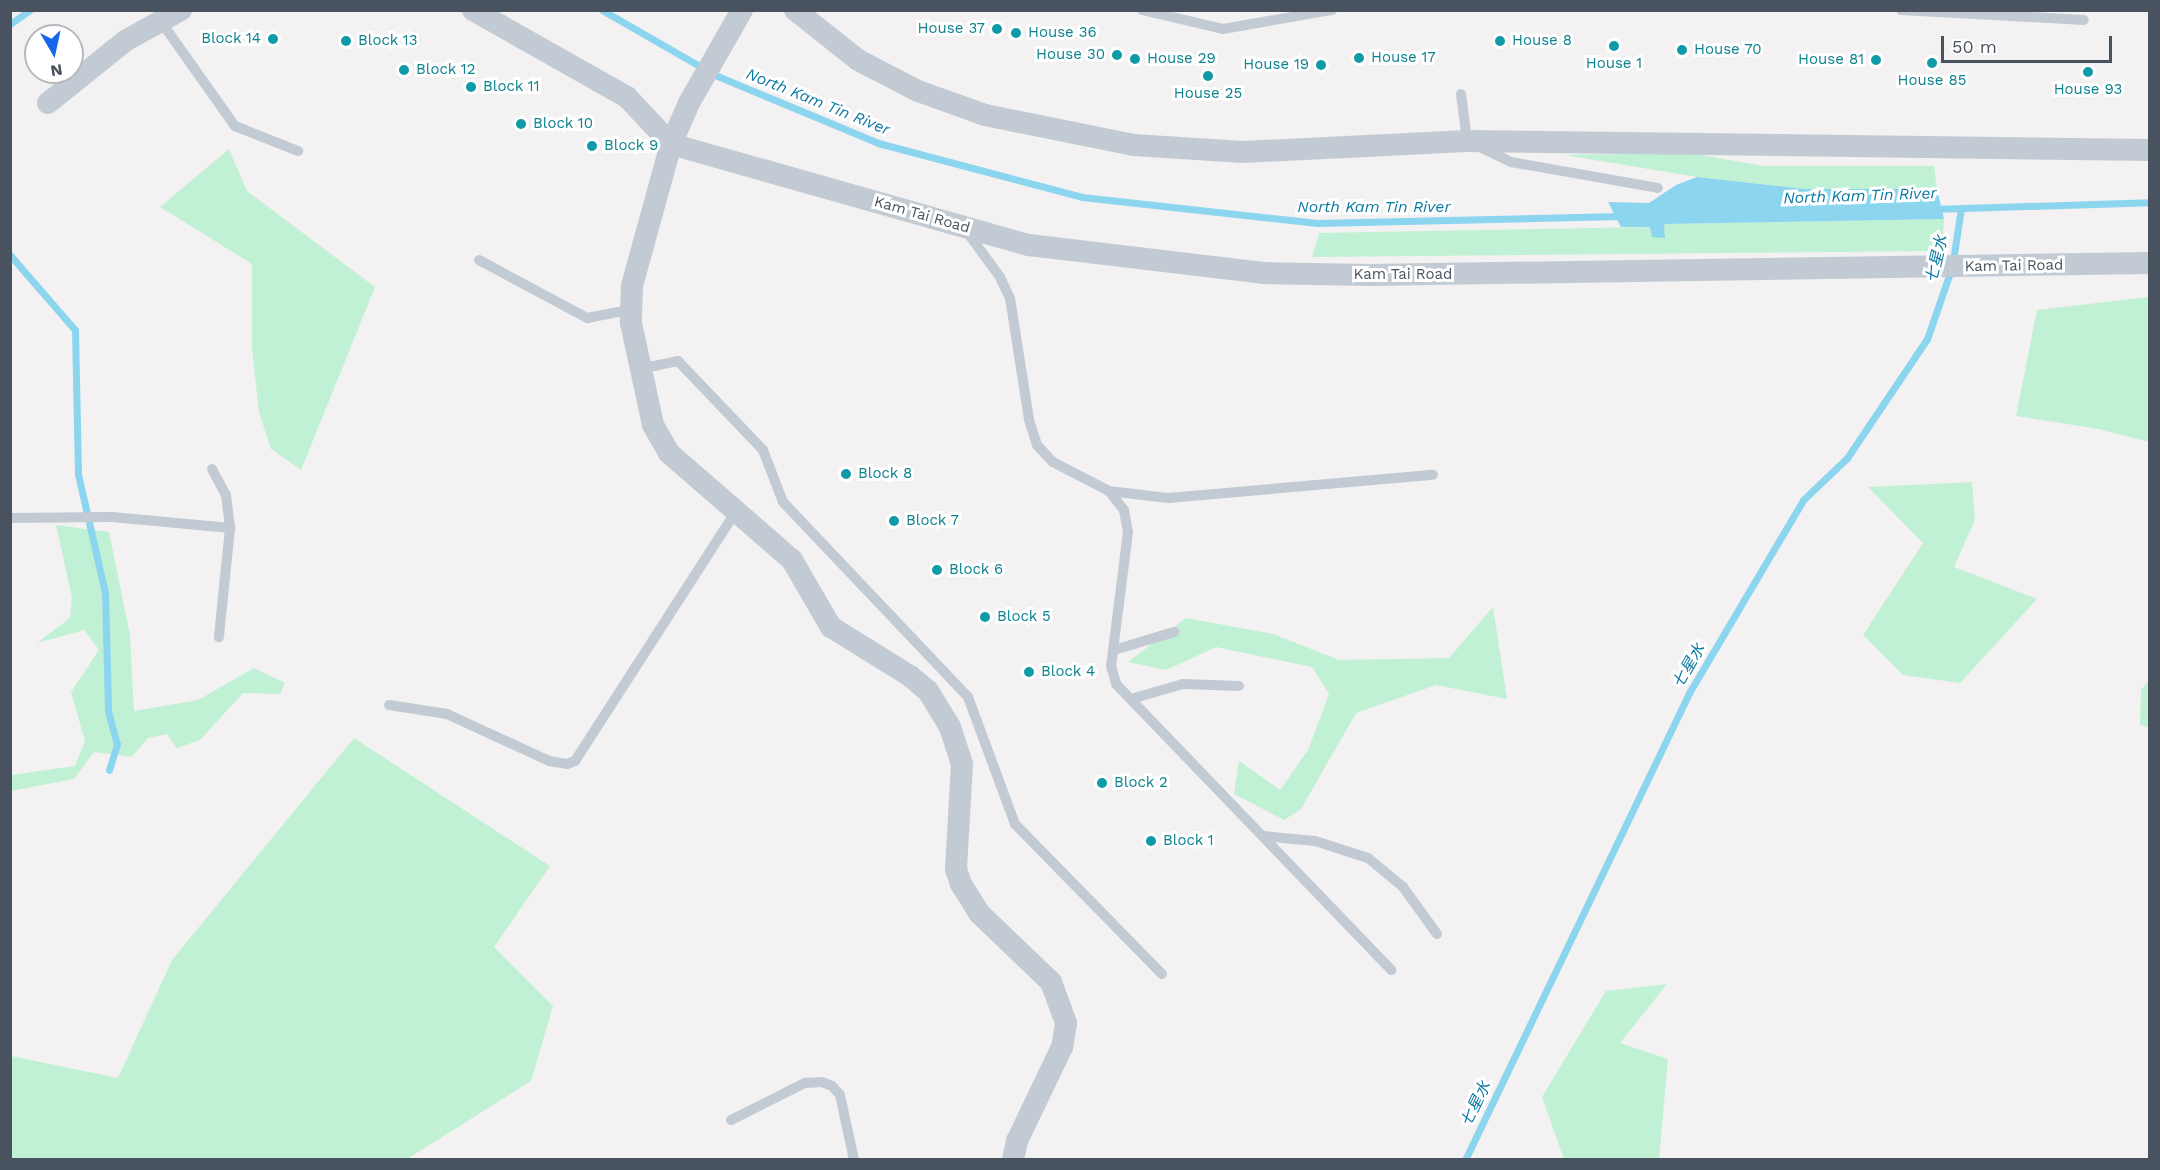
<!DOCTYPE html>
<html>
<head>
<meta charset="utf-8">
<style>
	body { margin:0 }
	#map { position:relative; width:2160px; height:1170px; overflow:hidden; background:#f3f1f1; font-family:"Work Sans","Noto Sans TC",sans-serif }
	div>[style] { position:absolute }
	.green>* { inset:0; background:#c0f1d5 }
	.water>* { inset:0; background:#8cd5ef }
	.stream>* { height:7px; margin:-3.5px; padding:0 3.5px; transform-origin:3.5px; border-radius:3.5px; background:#8cd5ef }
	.service>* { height:10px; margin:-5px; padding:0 5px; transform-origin:5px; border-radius:5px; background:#c2cbd3 }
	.minor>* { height:22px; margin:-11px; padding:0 11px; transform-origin:11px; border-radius:11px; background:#c2cbd3 }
	.dots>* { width:16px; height:16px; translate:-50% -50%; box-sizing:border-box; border:3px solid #fff; border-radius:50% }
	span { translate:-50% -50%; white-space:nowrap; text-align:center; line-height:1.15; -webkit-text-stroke:6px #fff; paint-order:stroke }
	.culture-label { font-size:15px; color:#0d838f }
	.right { translate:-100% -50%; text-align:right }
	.left { translate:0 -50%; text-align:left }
	.street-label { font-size:15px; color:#48535f }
	.water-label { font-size:16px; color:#0a7aa2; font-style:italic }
	.frame { position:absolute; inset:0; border:12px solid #48535f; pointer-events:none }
	.north { position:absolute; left:24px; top:24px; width:60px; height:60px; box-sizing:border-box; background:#fff; border:2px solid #b6babf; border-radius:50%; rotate:171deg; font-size:16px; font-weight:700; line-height:24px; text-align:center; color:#48535f }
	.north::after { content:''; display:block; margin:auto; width:21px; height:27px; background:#1467ea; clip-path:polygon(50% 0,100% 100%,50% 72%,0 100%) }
	.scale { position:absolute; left:1941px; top:36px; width:171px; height:27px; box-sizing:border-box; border:3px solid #48535f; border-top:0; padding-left:8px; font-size:18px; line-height:21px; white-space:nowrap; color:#48535f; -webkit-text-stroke:4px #fff; paint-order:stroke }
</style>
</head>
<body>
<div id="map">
	<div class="green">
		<i style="clip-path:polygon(229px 149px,247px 191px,375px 287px,301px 470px,271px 449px,259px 412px,252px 349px,252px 264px,160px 207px)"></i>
		<i style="clip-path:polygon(1688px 153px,1765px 166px,1934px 166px,1937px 189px,1804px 189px,1697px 177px,1564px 155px)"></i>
		<i style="clip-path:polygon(1944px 219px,1942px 251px,1312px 257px,1319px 233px,1651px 227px,1652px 237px,1665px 237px,1663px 224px)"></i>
		<i style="clip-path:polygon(2149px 297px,2149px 442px,2099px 429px,2016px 416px,2037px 310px)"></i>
		<i style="clip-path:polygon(1972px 482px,1975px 520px,1954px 567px,2037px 599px,1960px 683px,1903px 675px,1863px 635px,1923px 543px,1868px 487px)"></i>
		<i style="clip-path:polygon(56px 525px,109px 532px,130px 635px,134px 711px,198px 700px,254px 668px,285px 683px,280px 694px,243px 693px,200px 740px,177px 748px,167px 734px,148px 738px,132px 757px,94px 752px,74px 779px,11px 791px,11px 775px,75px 766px,85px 741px,71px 692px,99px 650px,84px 630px,37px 643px,70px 618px,72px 597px)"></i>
		<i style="clip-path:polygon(1493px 607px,1507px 699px,1436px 685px,1356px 713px,1301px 809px,1284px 820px,1234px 794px,1239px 761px,1280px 790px,1308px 750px,1329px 694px,1312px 667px,1216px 647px,1166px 670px,1128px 662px,1186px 618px,1273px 634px,1339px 660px,1449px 658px)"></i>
		<i style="clip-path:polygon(2149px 680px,2149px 728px,2140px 724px,2141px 690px)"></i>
		<i style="clip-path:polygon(354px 738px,550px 866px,494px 947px,553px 1006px,531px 1081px,407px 1159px,11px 1159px,11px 1056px,118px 1078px,172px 960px)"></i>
		<i style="clip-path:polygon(1667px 984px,1620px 1043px,1668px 1059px,1659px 1159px,1564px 1159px,1542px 1097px,1606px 991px)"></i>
	</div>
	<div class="water">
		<i style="clip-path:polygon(1697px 177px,1804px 189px,1937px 189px,1944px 219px,1664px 224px,1665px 238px,1652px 237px,1650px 227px,1621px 227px,1608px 202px,1649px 203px,1676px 185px)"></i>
	</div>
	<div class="stream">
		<i style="left:602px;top:10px;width:130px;rotate:29.9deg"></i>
		<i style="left:715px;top:75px;width:177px;rotate:22.6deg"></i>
		<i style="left:878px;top:143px;width:211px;rotate:14.8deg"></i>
		<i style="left:1082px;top:197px;width:237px;rotate:6.3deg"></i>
		<i style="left:1318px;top:223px;width:304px;rotate:-1.3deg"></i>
		<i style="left:10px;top:24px;width:24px;rotate:-35deg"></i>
		<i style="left:1933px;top:209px;width:217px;rotate:-1.8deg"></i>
		<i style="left:10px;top:255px;width:99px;rotate:49.1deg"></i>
		<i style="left:75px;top:330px;width:144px;rotate:88.8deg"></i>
		<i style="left:78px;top:474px;width:122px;rotate:77.2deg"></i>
		<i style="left:105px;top:593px;width:118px;rotate:88.5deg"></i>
		<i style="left:108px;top:711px;width:34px;rotate:75deg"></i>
		<i style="left:117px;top:744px;width:27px;rotate:107deg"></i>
		<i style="left:1465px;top:1160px;width:518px;rotate:-64.37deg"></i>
		<i style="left:1689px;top:693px;width:224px;rotate:-59.4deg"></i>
		<i style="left:1803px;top:500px;width:61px;rotate:-43.7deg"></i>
		<i style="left:1847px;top:458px;width:143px;rotate:-56.1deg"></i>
		<i style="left:1927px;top:339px;width:76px;rotate:-70.9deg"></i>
		<i style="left:1952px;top:267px;width:60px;rotate:-81.3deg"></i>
	</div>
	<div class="service">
		<i style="left:1142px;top:10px;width:83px;rotate:13.2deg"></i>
		<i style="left:1223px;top:29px;width:111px;rotate:-9.9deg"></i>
		<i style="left:1901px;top:10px;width:183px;rotate:3.1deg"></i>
		<i style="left:162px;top:23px;width:126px;rotate:54.7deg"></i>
		<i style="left:235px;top:126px;width:68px;rotate:21.6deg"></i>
		<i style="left:1461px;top:94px;width:47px;rotate:82.7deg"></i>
		<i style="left:1467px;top:141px;width:49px;rotate:25.5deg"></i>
		<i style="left:1511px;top:162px;width:149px;rotate:10deg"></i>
		<i style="left:967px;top:232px;width:56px;rotate:53.7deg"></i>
		<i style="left:1000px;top:277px;width:23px;rotate:65deg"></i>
		<i style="left:1010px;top:298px;width:123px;rotate:81.1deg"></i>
		<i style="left:1029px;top:420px;width:26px;rotate:72deg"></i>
		<i style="left:1037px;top:445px;width:23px;rotate:47deg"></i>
		<i style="left:1053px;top:462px;width:63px;rotate:27.4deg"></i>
		<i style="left:1109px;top:491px;width:24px;rotate:52deg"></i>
		<i style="left:1124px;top:510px;width:22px;rotate:80deg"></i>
		<i style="left:1128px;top:532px;width:135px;rotate:97.2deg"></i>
		<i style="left:1111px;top:666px;width:19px;rotate:74deg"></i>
		<i style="left:1116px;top:684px;width:397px;rotate:46.1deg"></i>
		<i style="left:479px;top:260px;width:123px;rotate:28.2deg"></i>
		<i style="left:587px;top:318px;width:43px;rotate:-10.8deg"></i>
		<i style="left:640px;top:369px;width:39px;rotate:-12deg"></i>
		<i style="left:678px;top:361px;width:123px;rotate:46.3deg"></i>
		<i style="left:763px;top:450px;width:56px;rotate:69deg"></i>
		<i style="left:783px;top:502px;width:269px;rotate:46.5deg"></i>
		<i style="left:968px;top:697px;width:135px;rotate:69.7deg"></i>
		<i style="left:1015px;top:824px;width:210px;rotate:45.6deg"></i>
		<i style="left:212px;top:469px;width:30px;rotate:62deg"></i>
		<i style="left:226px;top:495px;width:33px;rotate:83deg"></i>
		<i style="left:230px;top:528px;width:110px;rotate:95.8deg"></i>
		<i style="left:1109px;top:491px;width:59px;rotate:6.8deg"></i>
		<i style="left:1168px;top:498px;width:266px;rotate:-5deg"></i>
		<i style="left:10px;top:518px;width:102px;rotate:-0.6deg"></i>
		<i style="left:112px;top:517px;width:119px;rotate:5.3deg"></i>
		<i style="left:1114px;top:650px;width:63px;rotate:-16.7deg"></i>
		<i style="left:1131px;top:699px;width:54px;rotate:-16.1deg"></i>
		<i style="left:1183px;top:684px;width:56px;rotate:2deg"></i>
		<i style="left:389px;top:705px;width:59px;rotate:8.8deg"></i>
		<i style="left:447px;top:714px;width:112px;rotate:24.7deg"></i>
		<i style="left:549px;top:761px;width:18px;rotate:9deg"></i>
		<i style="left:567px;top:764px;width:9px;rotate:-21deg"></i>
		<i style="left:575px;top:761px;width:299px;rotate:-57.2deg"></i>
		<i style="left:1263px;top:836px;width:52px;rotate:5.5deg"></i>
		<i style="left:1315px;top:841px;width:56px;rotate:17.8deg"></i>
		<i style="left:1368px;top:858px;width:45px;rotate:39.6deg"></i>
		<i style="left:1403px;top:887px;width:58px;rotate:54.1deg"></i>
		<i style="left:731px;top:1120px;width:83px;rotate:-26.6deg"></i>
		<i style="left:805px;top:1083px;width:17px;rotate:-3deg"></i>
		<i style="left:822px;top:1082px;width:11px;rotate:22deg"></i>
		<i style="left:832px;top:1086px;width:12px;rotate:48deg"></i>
		<i style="left:840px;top:1095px;width:66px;rotate:77.8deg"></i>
	</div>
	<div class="minor">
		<i style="left:473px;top:10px;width:177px;rotate:29.5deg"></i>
		<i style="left:627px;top:97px;width:64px;rotate:46.9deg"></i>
		<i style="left:742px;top:10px;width:107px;rotate:119.7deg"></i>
		<i style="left:689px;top:103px;width:45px;rotate:113.7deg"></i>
		<i style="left:671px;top:144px;width:147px;rotate:105.4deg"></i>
		<i style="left:632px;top:286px;width:37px;rotate:92deg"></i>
		<i style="left:631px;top:323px;width:104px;rotate:77.8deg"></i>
		<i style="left:653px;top:425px;width:32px;rotate:60deg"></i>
		<i style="left:669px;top:453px;width:163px;rotate:41deg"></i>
		<i style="left:792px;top:560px;width:78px;rotate:59.8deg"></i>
		<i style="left:831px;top:627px;width:93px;rotate:31.8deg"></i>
		<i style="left:910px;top:676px;width:23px;rotate:40deg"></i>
		<i style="left:928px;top:691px;width:42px;rotate:58.6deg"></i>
		<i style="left:950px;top:727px;width:39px;rotate:72deg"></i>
		<i style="left:962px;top:764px;width:105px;rotate:93.3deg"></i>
		<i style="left:956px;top:869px;width:16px;rotate:72deg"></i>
		<i style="left:961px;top:884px;width:34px;rotate:58deg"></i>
		<i style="left:979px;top:913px;width:100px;rotate:43.8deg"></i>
		<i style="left:1051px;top:982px;width:44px;rotate:69.9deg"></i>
		<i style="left:1066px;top:1023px;width:24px;rotate:99deg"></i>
		<i style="left:1062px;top:1047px;width:104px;rotate:115.6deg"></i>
		<i style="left:1017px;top:1141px;width:19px;rotate:102deg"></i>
		<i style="left:795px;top:10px;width:80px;rotate:38.4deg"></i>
		<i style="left:858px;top:60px;width:68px;rotate:27.3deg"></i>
		<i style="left:918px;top:91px;width:71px;rotate:19.7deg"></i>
		<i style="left:985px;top:115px;width:152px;rotate:11.4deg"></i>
		<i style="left:1134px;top:145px;width:109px;rotate:3.7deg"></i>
		<i style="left:1243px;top:152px;width:224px;rotate:-2.8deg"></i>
		<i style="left:1467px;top:141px;width:683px;rotate:0.75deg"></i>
		<i style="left:48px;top:103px;width:99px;rotate:-38.8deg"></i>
		<i style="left:125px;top:41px;width:64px;rotate:-29deg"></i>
		<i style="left:671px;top:144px;width:372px;rotate:15.8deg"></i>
		<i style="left:1029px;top:245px;width:236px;rotate:6.8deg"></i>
		<i style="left:1263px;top:273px;width:107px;rotate:1.1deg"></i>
		<i style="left:1370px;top:275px;width:780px;rotate:-0.88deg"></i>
	</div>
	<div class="dots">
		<i style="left:997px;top:29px;background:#0f9aa8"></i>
		<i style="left:1016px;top:33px;background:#0f9aa8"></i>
		<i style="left:273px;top:39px;background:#0f9aa8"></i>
		<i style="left:346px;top:41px;background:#0f9aa8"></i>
		<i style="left:1500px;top:41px;background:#0f9aa8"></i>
		<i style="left:1614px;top:46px;background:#0f9aa8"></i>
		<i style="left:1682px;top:50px;background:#0f9aa8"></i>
		<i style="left:1117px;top:55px;background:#0f9aa8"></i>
		<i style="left:1359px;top:58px;background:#0f9aa8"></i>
		<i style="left:1135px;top:59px;background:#0f9aa8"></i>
		<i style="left:1876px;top:60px;background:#0f9aa8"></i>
		<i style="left:1932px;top:63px;background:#0f9aa8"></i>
		<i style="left:1321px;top:65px;background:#0f9aa8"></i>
		<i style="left:404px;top:70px;background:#0f9aa8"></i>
		<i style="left:2088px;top:72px;background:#0f9aa8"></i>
		<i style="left:1208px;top:76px;background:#0f9aa8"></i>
		<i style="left:471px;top:87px;background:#0f9aa8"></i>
		<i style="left:521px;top:124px;background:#0f9aa8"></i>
		<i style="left:592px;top:146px;background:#0f9aa8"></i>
		<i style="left:846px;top:474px;background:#0f9aa8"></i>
		<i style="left:894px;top:521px;background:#0f9aa8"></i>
		<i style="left:937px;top:570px;background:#0f9aa8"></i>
		<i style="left:985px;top:617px;background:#0f9aa8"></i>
		<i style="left:1029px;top:672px;background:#0f9aa8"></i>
		<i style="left:1102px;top:783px;background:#0f9aa8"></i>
		<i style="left:1151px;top:841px;background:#0f9aa8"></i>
	</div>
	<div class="culture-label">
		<span class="right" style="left:985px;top:29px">House 37</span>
		<span class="left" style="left:1028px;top:33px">House 36</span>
		<span class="right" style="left:261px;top:39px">Block 14</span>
		<span class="left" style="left:358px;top:41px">Block 13</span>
		<span class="left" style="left:1512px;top:41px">House 8</span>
		<span class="left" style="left:1694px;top:50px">House 70</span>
		<span class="right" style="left:1105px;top:55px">House 30</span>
		<span class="left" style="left:1371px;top:58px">House 17</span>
		<span class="left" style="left:1147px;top:59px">House 29</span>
		<span class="right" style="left:1864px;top:60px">House 81</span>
		<span style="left:1614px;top:64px">House 1</span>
		<span class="right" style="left:1309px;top:65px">House 19</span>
		<span class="left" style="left:416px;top:70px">Block 12</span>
		<span style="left:1932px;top:81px">House 85</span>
		<span class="left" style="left:483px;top:87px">Block 11</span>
		<span style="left:2088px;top:90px">House 93</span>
		<span style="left:1208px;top:94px">House 25</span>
		<span class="left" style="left:533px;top:124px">Block 10</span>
		<span class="left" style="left:604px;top:146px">Block 9</span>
		<span class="left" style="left:858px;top:474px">Block 8</span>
		<span class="left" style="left:906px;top:521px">Block 7</span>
		<span class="left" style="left:949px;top:570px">Block 6</span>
		<span class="left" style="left:997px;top:617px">Block 5</span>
		<span class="left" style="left:1041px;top:672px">Block 4</span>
		<span class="left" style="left:1114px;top:783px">Block 2</span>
		<span class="left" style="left:1163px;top:841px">Block 1</span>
	</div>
	<div class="street-label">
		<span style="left:922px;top:215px;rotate:16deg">Kam Tai Road</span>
		<span style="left:2014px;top:266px;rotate:-1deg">Kam Tai Road</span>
		<span style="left:1403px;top:275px">Kam Tai Road</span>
	</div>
	<div class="water-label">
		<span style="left:818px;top:102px;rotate:22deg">North Kam Tin River</span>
		<span style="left:1860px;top:196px;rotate:-2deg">North Kam Tin River</span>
		<span style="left:1374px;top:207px">North Kam Tin River</span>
		<span style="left:1937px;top:259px;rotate:-77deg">七星水</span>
		<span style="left:1689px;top:666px;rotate:-60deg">七星水</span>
		<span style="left:1476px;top:1104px;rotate:-64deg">七星水</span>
	</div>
	<div class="frame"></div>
	<div class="north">N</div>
	<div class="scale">50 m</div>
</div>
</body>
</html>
